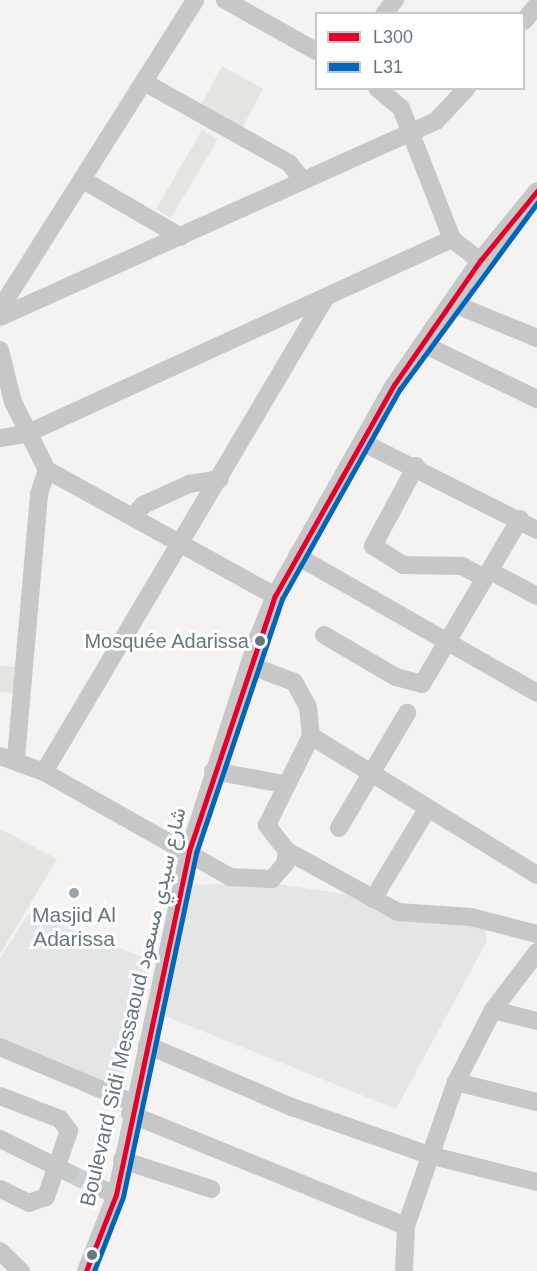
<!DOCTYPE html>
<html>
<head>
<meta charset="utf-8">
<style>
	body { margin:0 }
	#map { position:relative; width:537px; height:1271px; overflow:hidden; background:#f4f3f2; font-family:Helvetica,Vazirmatn,sans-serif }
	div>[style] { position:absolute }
	.built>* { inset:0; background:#e4e5e5 }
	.green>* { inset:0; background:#e2e5e0 }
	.minor-tunnel>* { height:18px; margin-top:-9px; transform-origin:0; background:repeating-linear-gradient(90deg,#c9ced0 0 18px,transparent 0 27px) }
	.minor>* { height:18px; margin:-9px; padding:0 9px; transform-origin:9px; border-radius:9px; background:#c6c8c8 }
	.bus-1>* { height:4.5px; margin:-2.25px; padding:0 2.25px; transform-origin:2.25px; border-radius:2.25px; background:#e4002b }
	.bus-2>* { height:4.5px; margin:-2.25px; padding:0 2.25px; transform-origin:2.25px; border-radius:2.25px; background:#0065bd }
	.dots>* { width:16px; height:16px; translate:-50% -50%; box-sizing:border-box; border:3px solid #fff; border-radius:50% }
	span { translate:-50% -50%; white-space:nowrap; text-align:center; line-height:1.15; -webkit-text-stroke:6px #fff; paint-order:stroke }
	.bus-label { font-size:20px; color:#667780 }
	.right { translate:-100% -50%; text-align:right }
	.poi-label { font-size:21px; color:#667780 }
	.street-label { font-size:21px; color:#667780 }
	.legend { position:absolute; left:315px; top:12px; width:210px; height:78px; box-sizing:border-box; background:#fff; border:2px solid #c2c9cc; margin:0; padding:8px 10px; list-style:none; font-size:18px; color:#667780 }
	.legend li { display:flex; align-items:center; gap:12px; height:30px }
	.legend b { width:30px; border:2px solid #c2c9cc }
</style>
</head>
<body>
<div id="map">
	<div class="built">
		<i style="clip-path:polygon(270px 883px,483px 915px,487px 941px,396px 1109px,155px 1012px,181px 885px)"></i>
		<i style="clip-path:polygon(29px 913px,148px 959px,120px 1088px,0 1045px,0 958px)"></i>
	</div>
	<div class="green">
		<i style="clip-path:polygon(222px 66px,263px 89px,241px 130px,200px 107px)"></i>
		<i style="clip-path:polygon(202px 130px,218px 139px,171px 218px,156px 209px)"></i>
		<i style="clip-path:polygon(0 666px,15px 667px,13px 693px,0 692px)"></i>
		<i style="clip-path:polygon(0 829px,57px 859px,0 954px)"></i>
	</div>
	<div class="minor-tunnel">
		<i style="left:69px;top:1173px;width:32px;rotate:26deg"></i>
	</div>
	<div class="minor">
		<i style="left:225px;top:0;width:104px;rotate:29.3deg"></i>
		<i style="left:384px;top:14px;width:18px;rotate:-52deg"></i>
		<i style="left:524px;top:21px;width:21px;rotate:-51deg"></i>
		<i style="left:144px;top:82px;width:166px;rotate:29.2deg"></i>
		<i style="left:289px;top:163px;width:21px;rotate:51deg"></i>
		<i style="left:377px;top:88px;width:31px;rotate:40deg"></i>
		<i style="left:401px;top:108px;width:141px;rotate:68.7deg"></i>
		<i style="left:452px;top:239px;width:36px;rotate:38deg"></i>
		<i style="left:83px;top:180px;width:113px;rotate:30.2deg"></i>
		<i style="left:452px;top:303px;width:92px;rotate:22.4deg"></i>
		<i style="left:0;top:309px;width:365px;rotate:-57.7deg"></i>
		<i style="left:0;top:317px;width:478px;rotate:-24.2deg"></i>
		<i style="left:436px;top:121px;width:45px;rotate:-46.8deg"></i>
		<i style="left:423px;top:344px;width:127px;rotate:25.8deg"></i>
		<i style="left:0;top:350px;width:54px;rotate:76deg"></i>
		<i style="left:13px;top:402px;width:76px;rotate:63.4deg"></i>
		<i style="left:47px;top:470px;width:260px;rotate:28.9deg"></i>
		<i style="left:0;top:438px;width:26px;rotate:-9deg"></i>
		<i style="left:26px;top:434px;width:469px;rotate:-24.6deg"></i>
		<i style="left:362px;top:442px;width:196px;rotate:26.7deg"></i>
		<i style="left:416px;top:466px;width:91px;rotate:118.3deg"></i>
		<i style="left:373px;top:546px;width:36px;rotate:32deg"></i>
		<i style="left:403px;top:565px;width:59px;rotate:1deg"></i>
		<i style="left:462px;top:566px;width:26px;rotate:28deg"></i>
		<i style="left:132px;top:517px;width:16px;rotate:-47deg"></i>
		<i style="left:143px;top:505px;width:51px;rotate:-24.5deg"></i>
		<i style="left:189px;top:484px;width:31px;rotate:-9deg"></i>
		<i style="left:297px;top:556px;width:276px;rotate:29.7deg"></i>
		<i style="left:490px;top:571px;width:53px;rotate:28deg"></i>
		<i style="left:324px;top:635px;width:83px;rotate:30.3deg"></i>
		<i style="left:396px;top:677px;width:27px;rotate:15deg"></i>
		<i style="left:422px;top:684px;width:192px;rotate:-59.3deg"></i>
		<i style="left:311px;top:736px;width:265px;rotate:31.6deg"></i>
		<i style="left:0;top:756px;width:47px;rotate:20deg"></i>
		<i style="left:44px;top:772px;width:214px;rotate:29.4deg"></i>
		<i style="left:230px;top:877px;width:42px;rotate:2.7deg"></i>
		<i style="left:272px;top:879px;width:20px;rotate:-49deg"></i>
		<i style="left:285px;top:864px;width:13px;rotate:-81deg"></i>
		<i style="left:287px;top:851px;width:33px;rotate:-128deg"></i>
		<i style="left:267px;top:825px;width:99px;rotate:-63.7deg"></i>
		<i style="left:311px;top:736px;width:29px;rotate:-96deg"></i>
		<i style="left:308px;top:707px;width:29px;rotate:-119deg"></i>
		<i style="left:294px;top:682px;width:48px;rotate:-159.3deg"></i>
		<i style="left:16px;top:758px;width:265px;rotate:-85deg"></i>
		<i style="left:39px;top:494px;width:25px;rotate:-72deg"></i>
		<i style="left:213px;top:771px;width:72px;rotate:10.4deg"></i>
		<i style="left:44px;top:772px;width:549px;rotate:-59.32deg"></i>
		<i style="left:339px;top:828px;width:134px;rotate:-59.4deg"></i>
		<i style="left:287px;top:851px;width:127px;rotate:28.8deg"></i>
		<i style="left:398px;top:912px;width:73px;rotate:3.9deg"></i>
		<i style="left:471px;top:917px;width:68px;rotate:14.4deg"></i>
		<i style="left:373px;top:899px;width:106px;rotate:-58.9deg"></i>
		<i style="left:493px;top:1010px;width:45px;rotate:14deg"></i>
		<i style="left:147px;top:1045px;width:158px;rotate:23.2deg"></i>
		<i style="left:292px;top:1107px;width:145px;rotate:19.3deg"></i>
		<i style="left:429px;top:1155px;width:111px;rotate:14deg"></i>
		<i style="left:0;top:1047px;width:144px;rotate:22.8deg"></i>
		<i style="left:456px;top:1082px;width:83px;rotate:13.9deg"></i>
		<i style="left:0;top:1096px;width:64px;rotate:21deg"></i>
		<i style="left:60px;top:1119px;width:15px;rotate:53deg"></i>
		<i style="left:69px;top:1131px;width:70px;rotate:109.2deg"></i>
		<i style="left:46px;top:1197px;width:18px;rotate:161deg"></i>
		<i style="left:29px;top:1203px;width:32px;rotate:-154deg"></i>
		<i style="left:130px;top:1114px;width:298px;rotate:22.1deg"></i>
		<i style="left:0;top:1139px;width:77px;rotate:26.2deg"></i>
		<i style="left:122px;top:1160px;width:94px;rotate:18deg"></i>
		<i style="left:98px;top:1187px;width:20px;rotate:24deg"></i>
		<i style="left:0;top:1251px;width:29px;rotate:44deg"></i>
		<i style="left:86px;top:1271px;width:82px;rotate:-68.5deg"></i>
		<i style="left:116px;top:1195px;width:352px;rotate:-78deg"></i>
		<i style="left:189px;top:851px;width:222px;rotate:-72.1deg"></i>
		<i style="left:257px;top:640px;width:48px;rotate:-67.8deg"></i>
		<i style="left:275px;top:596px;width:242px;rotate:-60.6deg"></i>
		<i style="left:394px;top:385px;width:151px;rotate:-55.3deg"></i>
		<i style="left:480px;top:261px;width:90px;rotate:-50.8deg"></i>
		<i style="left:404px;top:1271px;width:45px;rotate:-87.5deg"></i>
		<i style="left:406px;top:1226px;width:152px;rotate:-70.9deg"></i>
		<i style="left:456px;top:1082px;width:81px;rotate:-62.8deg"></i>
		<i style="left:493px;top:1010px;width:73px;rotate:-52.8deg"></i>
	</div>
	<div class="bus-1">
		<i style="left:86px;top:1271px;width:82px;rotate:-68.5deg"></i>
		<i style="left:116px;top:1195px;width:352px;rotate:-78deg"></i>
		<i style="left:189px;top:851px;width:269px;rotate:-71.4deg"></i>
		<i style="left:275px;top:596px;width:242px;rotate:-60.6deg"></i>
		<i style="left:394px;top:385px;width:151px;rotate:-55.3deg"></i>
		<i style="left:480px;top:261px;width:90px;rotate:-50.8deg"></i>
	</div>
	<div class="bus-2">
		<i style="left:94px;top:1271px;width:79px;rotate:-68.6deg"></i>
		<i style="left:123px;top:1197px;width:352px;rotate:-78deg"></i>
		<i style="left:196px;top:853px;width:268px;rotate:-71.3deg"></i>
		<i style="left:282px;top:599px;width:241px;rotate:-60.7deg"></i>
		<i style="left:400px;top:389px;width:231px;rotate:-53.6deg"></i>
	</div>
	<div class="dots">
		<i style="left:260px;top:641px;background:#667780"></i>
		<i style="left:74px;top:893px;background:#98a2a8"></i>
		<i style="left:92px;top:1255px;background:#667780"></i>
	</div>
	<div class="bus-label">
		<span class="right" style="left:249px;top:641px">Mosquée Adarissa</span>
	</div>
	<div class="poi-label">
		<span style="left:74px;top:927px">Masjid Al<br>Adarissa</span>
	</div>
	<div class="street-label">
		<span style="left:133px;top:1007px;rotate:-77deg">Boulevard Sidi Messaoud شارع سيدي مسعود</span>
	</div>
	<ul class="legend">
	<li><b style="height:8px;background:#e4002b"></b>L300</li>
	<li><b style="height:8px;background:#0065bd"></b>L31</li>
	</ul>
</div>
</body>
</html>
